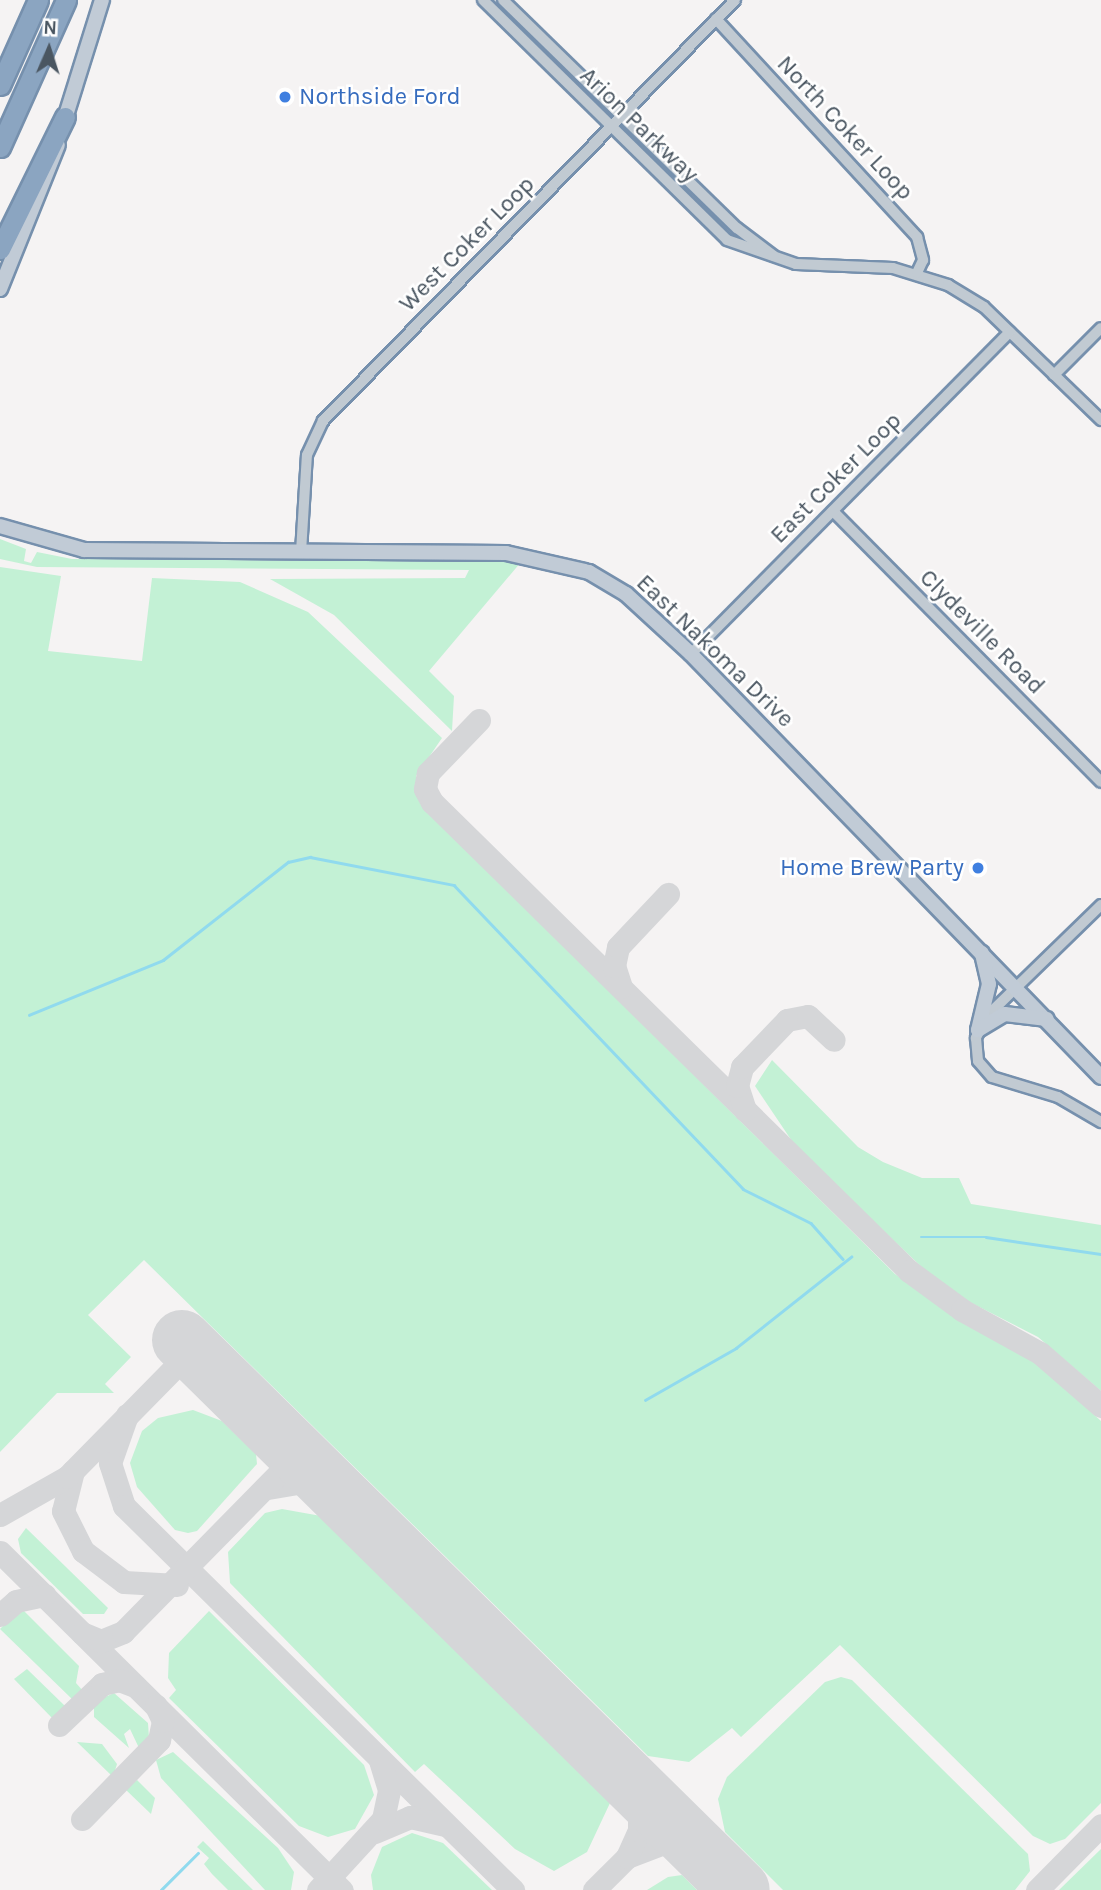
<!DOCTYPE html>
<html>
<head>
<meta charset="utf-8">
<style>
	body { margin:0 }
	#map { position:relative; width:1101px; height:1890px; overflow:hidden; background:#f5f3f3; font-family:Karla,sans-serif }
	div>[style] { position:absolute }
	.green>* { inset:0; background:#c3f1d5 }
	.stream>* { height:2.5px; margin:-1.25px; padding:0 1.25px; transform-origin:1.25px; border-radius:1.25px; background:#90daee }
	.taxiway>* { height:23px; margin:-11.5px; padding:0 11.5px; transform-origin:11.5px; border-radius:11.5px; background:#d5d6d8 }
	.runway>* { height:60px; margin:-30px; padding:0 30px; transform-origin:30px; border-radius:30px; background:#d5d6d8 }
	.roads { filter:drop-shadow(2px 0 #7690ad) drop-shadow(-2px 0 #7690ad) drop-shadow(0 2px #7690ad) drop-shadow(0 -2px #7690ad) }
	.street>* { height:10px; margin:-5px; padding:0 5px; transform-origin:5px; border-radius:5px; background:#c1cad2 }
	.secondary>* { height:14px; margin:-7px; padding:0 7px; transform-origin:7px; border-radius:7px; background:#c1cbd6 }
	.highway>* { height:19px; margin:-9.5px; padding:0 9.5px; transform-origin:9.5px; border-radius:9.5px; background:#8ba5c1 }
	.dots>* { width:19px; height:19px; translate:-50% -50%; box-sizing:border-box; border:4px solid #fff; border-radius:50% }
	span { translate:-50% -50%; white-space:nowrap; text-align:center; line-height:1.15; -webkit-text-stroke:5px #fff; paint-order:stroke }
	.shop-label { font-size:24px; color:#366cbe }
	.left { translate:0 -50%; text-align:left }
	.right { translate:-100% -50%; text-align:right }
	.street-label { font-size:24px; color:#4a5661 }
	.north { position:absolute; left:14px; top:14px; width:70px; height:70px; -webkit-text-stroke:5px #fff; paint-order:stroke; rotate:3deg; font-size:19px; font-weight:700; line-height:28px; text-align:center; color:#4a5661 }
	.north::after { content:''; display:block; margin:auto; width:24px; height:32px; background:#4a5661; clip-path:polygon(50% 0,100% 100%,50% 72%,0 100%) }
</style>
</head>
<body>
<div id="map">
	<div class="green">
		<i style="clip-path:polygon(0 539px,26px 549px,24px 561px,31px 563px,37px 552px,72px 559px,521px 562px,429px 671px,454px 696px,452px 731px,334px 615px,270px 579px,465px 578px,469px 570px,37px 567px,0 559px)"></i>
		<i style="clip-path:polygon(0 567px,61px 576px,48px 651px,142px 661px,152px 578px,240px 582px,308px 612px,442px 738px,416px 776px,422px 806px,895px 1274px,966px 1325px,1030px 1357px,1101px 1421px,1101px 1803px,1065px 1839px,1050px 1844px,1033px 1836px,840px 1645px,741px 1737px,732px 1728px,689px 1762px,648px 1756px,144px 1260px,88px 1315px,131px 1357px,105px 1384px,114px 1393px,57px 1393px,0 1452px)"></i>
		<i style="clip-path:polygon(772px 1060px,858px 1147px,883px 1162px,922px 1178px,959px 1178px,971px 1204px,1101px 1225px,1101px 1391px,1038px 1337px,946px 1290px,798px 1150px,755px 1086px)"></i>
		<i style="clip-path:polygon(193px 1410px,222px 1421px,256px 1454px,257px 1464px,197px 1531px,188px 1533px,175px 1530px,137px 1487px,130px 1463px,142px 1431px,158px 1418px)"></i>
		<i style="clip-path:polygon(282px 1509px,321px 1516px,610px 1803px,587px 1852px,554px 1871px,515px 1849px,424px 1764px,415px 1772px,230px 1583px,228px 1552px,265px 1513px)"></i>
		<i style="clip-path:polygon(26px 1528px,108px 1608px,104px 1614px,83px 1614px,21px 1553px,18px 1539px)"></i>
		<i style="clip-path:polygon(21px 1608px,79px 1666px,76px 1683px,83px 1691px,73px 1700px,0 1629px)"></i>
		<i style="clip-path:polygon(209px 1611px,364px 1765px,374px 1795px,355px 1829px,328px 1837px,299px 1826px,169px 1698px,176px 1690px,168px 1678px,169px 1653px)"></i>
		<i style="clip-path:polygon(27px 1669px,65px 1706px,53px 1719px,14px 1679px)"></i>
		<i style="clip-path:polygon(841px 1677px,852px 1680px,1028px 1854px,1030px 1871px,1015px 1890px,783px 1890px,725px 1832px,718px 1799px,727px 1777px,825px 1682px)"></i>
		<i style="clip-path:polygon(114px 1693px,148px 1723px,149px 1738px,139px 1748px,130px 1729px,124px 1734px,129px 1748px,94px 1717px,94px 1702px)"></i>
		<i style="clip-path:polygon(77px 1742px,102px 1744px,117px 1764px,113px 1777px)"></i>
		<i style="clip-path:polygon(173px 1752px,278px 1848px,294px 1872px,291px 1890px,265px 1890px,161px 1778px,156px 1760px)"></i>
		<i style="clip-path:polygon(137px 1780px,155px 1798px,151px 1814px,125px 1789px)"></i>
		<i style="clip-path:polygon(412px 1833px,443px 1843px,492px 1890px,373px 1890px,371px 1875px,382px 1847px)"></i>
		<i style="clip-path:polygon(203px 1841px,253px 1890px,228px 1890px,212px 1874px,204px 1864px,209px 1858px,197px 1847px)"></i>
		<i style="clip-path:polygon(1101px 1849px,1101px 1890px,1059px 1890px)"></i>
		<i style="clip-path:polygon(682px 1875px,697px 1890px,647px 1890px,668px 1877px)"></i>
	</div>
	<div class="stream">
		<i style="left:29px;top:1015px;width:145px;rotate:-22.3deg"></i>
		<i style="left:163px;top:960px;width:159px;rotate:-38.1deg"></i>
		<i style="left:288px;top:862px;width:23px;rotate:-13deg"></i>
		<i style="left:310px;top:857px;width:147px;rotate:11deg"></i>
		<i style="left:454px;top:885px;width:419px;rotate:46.4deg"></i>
		<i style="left:743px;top:1189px;width:76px;rotate:26.6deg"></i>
		<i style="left:811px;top:1223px;width:48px;rotate:48.4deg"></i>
		<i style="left:921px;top:1237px;width:65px"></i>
		<i style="left:986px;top:1237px;width:116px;rotate:8.4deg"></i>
		<i style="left:645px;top:1400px;width:105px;rotate:-29.7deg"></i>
		<i style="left:736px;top:1348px;width:147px;rotate:-38.4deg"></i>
		<i style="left:161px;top:1890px;width:52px;rotate:-45deg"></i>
	</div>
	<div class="taxiway">
		<i style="left:479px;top:720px;width:74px;rotate:133.9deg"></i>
		<i style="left:428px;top:773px;width:16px;rotate:101deg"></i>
		<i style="left:425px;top:789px;width:15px;rotate:62deg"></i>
		<i style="left:432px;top:802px;width:669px;rotate:44.52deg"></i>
		<i style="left:909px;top:1271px;width:66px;rotate:36.3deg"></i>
		<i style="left:962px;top:1310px;width:89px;rotate:28.9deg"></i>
		<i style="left:1040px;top:1353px;width:81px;rotate:41deg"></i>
		<i style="left:621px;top:987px;width:22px;rotate:-108deg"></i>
		<i style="left:614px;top:966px;width:19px;rotate:-78deg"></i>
		<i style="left:618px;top:947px;width:73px;rotate:-46.7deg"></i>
		<i style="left:745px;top:1110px;width:25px;rotate:-108deg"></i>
		<i style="left:737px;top:1086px;width:20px;rotate:-75deg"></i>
		<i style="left:742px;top:1067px;width:65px;rotate:-46.2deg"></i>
		<i style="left:787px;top:1020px;width:21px;rotate:-11deg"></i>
		<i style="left:808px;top:1016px;width:35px;rotate:43deg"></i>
		<i style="left:127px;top:1415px;width:51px;rotate:109.5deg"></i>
		<i style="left:110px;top:1463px;width:45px;rotate:72deg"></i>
		<i style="left:124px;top:1506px;width:547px;rotate:44.63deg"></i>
		<i style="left:73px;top:1471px;width:41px;rotate:104deg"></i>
		<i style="left:63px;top:1511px;width:45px;rotate:63.4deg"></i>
		<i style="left:83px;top:1551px;width:51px;rotate:37.1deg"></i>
		<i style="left:124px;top:1582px;width:53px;rotate:3.2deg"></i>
		<i style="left:268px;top:1488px;width:42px;rotate:-9.7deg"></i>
		<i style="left:309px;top:1481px;width:42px;rotate:28.4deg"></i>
		<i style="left:0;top:1515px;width:77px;rotate:-29.6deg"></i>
		<i style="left:67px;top:1477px;width:178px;rotate:-45.5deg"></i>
		<i style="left:0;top:1552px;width:481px;rotate:44.7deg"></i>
		<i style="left:0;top:1615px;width:21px;rotate:-41deg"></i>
		<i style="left:16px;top:1601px;width:29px;rotate:-12deg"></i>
		<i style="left:82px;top:1633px;width:21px;rotate:23deg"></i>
		<i style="left:101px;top:1641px;width:24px;rotate:-22deg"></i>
		<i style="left:123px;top:1632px;width:250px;rotate:-45.5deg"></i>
		<i style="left:59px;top:1725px;width:59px;rotate:-43.6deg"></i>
		<i style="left:102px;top:1684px;width:17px;rotate:-13deg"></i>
		<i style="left:119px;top:1680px;width:17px;rotate:21deg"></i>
		<i style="left:82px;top:1819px;width:110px;rotate:-45.7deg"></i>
		<i style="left:159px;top:1740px;width:19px;rotate:-78deg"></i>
		<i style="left:163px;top:1721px;width:17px;rotate:-115deg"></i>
		<i style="left:375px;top:1832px;width:38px;rotate:-23deg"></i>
		<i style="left:410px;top:1817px;width:36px;rotate:13deg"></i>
		<i style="left:627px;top:1857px;width:40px;rotate:-21deg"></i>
		<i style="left:664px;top:1843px;width:49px;rotate:20.3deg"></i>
		<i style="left:318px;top:1890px;width:96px;rotate:-47.5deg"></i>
		<i style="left:383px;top:1819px;width:30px;rotate:-78deg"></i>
		<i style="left:389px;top:1790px;width:31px;rotate:-107deg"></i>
		<i style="left:594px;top:1890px;width:47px;rotate:-45deg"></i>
		<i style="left:627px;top:1857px;width:30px;rotate:-66deg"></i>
		<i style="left:639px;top:1830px;width:32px;rotate:-90deg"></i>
		<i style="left:639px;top:1798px;width:27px;rotate:-123deg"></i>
		<i style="left:1037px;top:1890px;width:91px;rotate:-45.4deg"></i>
	</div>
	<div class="runway">
		<i style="left:182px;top:1340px;width:783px;rotate:44.59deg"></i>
	</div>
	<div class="roads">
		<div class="street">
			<i style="left:483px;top:0;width:342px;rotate:44.5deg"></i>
			<i style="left:727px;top:240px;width:73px;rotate:19.2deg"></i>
			<i style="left:796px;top:264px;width:97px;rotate:2.4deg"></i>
			<i style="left:893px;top:268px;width:58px;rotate:17.2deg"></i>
			<i style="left:948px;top:285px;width:42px;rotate:31.4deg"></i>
			<i style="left:984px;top:307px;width:163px;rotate:44deg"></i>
			<i style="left:503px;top:0;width:327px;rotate:44.3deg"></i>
			<i style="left:737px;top:228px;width:46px;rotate:37.1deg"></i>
			<i style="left:716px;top:19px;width:297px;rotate:47.3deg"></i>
			<i style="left:917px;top:237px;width:24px;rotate:75deg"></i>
			<i style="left:923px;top:260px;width:14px;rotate:115deg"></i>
			<i style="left:1054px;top:375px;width:66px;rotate:-45deg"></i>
			<i style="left:833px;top:511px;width:381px;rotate:45.3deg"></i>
			<i style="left:301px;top:552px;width:97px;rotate:-86.5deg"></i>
			<i style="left:307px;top:455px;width:38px;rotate:-65deg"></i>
			<i style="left:323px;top:421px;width:589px;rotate:-45.62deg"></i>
			<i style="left:691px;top:654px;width:453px;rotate:-45.3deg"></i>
			<i style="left:1101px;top:905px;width:159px;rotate:135.8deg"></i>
			<i style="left:987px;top:1016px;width:25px;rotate:117deg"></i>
			<i style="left:976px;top:1038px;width:23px;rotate:85deg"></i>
			<i style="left:978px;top:1061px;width:21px;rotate:49deg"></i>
			<i style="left:992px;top:1077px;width:69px;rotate:16.9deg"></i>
			<i style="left:1058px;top:1097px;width:50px;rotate:30.2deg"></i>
		</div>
		<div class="secondary">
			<i style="left:63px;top:125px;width:131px;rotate:-72.7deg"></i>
			<i style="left:0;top:289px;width:155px;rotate:-68.1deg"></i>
			<i style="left:0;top:526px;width:87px;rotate:15.9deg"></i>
			<i style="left:84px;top:550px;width:422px;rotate:0.4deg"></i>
			<i style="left:506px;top:553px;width:85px;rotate:12.9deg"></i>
			<i style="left:589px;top:572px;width:43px;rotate:30.7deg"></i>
			<i style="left:626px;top:594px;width:88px;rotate:42.7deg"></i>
			<i style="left:691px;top:654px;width:589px;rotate:45.89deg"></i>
			<i style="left:978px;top:1030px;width:47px;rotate:-76.6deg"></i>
			<i style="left:989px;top:984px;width:32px;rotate:-103deg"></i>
			<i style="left:978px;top:1030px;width:31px;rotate:-31deg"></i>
			<i style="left:1005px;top:1014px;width:42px;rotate:6.8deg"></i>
		</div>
		<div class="highway">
			<i style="left:0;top:85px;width:93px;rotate:-65.9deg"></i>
			<i style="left:0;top:147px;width:161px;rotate:-65.8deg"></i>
			<i style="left:0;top:249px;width:147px;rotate:-63.8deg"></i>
		</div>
	</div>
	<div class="dots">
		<i style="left:285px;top:97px;background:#3f7fe0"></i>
		<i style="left:978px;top:868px;background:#3f7fe0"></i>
	</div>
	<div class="shop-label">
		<span class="left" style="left:299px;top:97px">Northside Ford</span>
		<span class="right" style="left:964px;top:868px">Home Brew Party</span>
	</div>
	<div class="street-label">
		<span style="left:639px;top:125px;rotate:44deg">Arion Parkway</span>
		<span style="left:845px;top:128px;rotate:47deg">North Coker Loop</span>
		<span style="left:467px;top:244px;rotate:-45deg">West Coker Loop</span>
		<span style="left:836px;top:478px;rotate:-45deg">East Coker Loop</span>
		<span style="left:982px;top:632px;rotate:45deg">Clydeville Road</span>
		<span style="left:715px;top:651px;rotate:44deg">East Nakoma Drive</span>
	</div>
	<div class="north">N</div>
</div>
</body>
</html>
